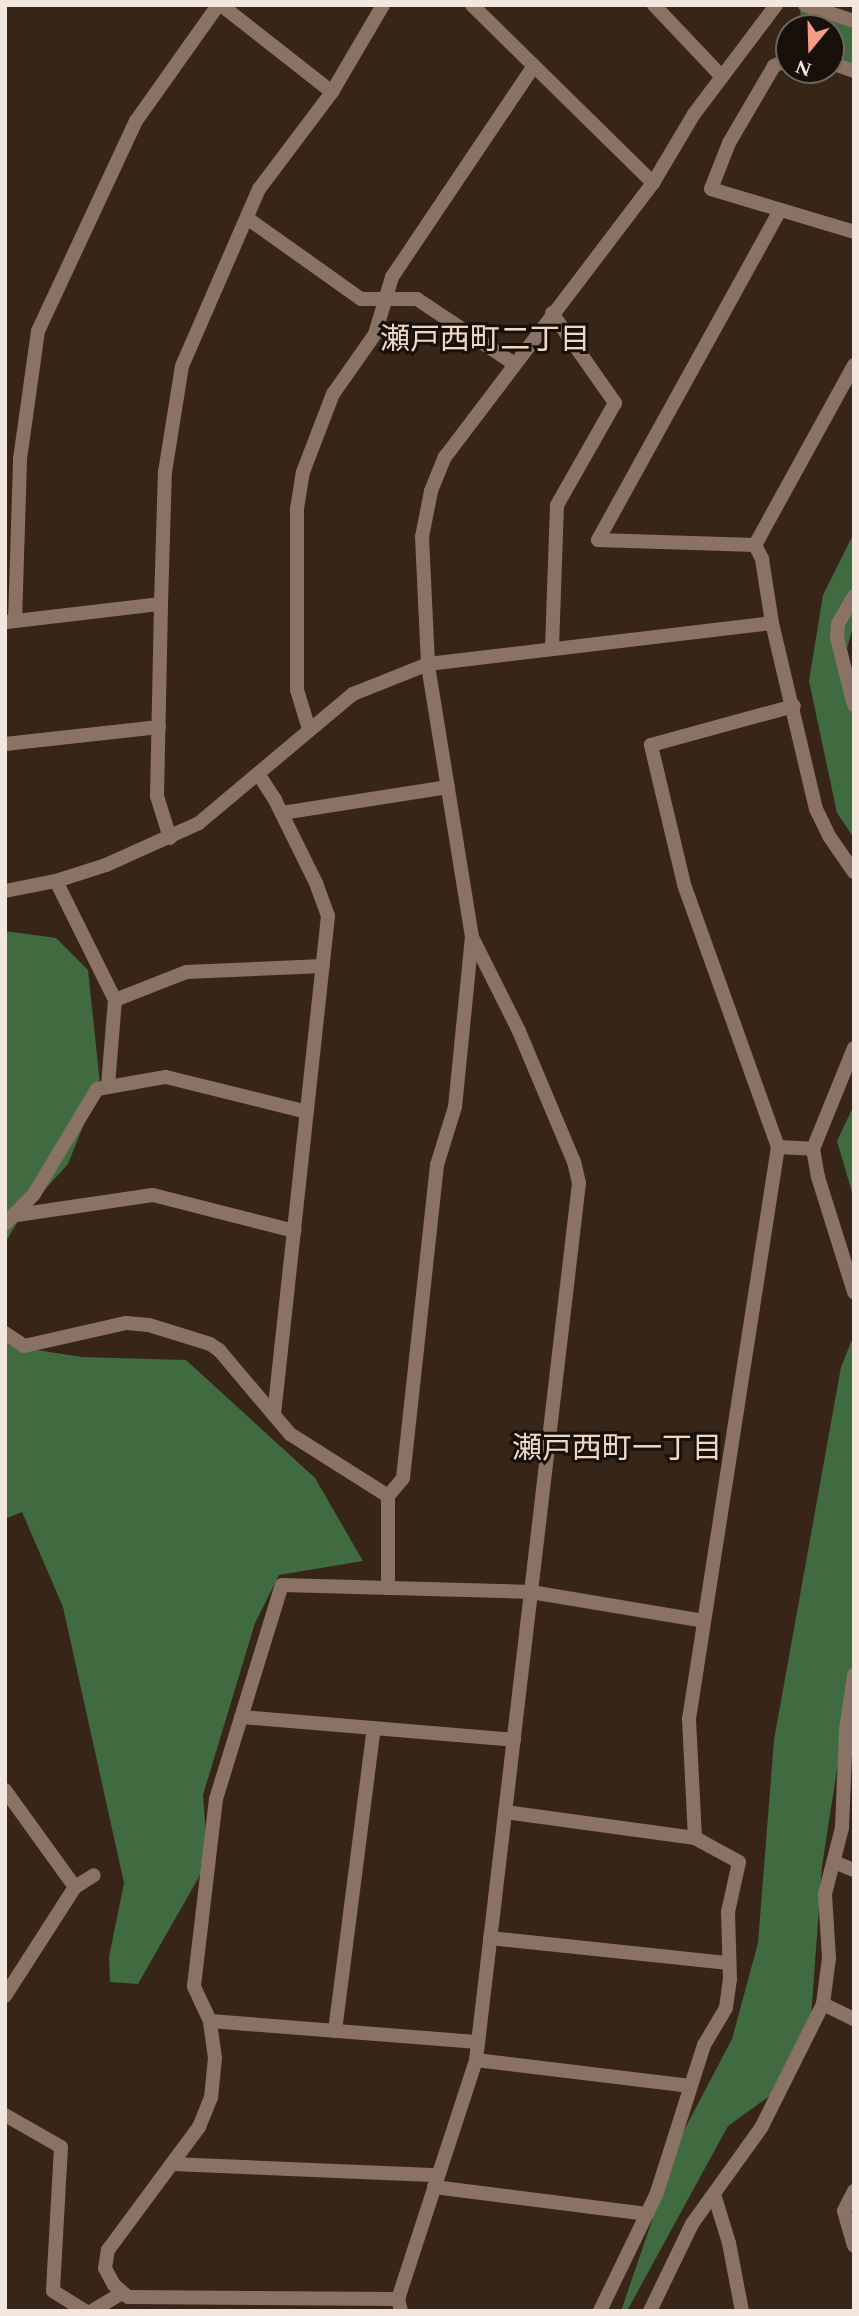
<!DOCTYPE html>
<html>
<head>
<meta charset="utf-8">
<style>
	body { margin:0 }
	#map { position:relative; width:859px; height:2316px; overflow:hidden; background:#372517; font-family:Spectral,"Noto Sans JP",serif }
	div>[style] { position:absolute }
	.forest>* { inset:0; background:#406b40 }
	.minor>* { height:14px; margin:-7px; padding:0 7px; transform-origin:7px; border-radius:7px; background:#8a7264 }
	span { translate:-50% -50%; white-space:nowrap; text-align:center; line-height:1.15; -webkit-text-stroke:6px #18100a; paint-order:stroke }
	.neighbourhood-label { font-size:30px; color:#efd7c6 }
	.frame { position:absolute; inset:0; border:7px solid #f2e6dd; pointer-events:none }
	.north { position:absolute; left:775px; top:14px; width:70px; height:70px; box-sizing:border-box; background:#18100a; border:2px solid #6f665e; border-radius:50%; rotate:199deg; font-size:19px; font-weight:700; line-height:28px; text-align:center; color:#f2e6dd }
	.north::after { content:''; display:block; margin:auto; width:24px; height:32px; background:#f49e88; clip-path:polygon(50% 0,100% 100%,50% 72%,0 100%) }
</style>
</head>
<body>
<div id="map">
	<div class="forest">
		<i style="clip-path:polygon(800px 9px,854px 26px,854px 69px,831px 62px,831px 28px,802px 28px)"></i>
		<i style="clip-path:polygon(854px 533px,854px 624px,842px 665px,854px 718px,854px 838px,837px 813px,809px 681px,823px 595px)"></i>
		<i style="clip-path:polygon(5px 931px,56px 938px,88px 970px,100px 1084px,68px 1164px,21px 1216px,5px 1243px)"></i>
		<i style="clip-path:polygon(854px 1105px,854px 1199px,837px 1141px)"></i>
		<i style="clip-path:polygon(5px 1328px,17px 1347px,82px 1357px,186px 1360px,315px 1478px,363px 1561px,279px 1575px,255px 1623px,203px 1795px,208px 1861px,138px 1984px,110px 1982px,109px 1957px,124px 1883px,63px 1607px,22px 1512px,5px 1519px)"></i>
		<i style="clip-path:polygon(854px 1335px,854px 1660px,822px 1866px,811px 2018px,775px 2092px,728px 2126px,627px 2311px,621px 2311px,681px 2136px,732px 2039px,758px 1943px,774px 1740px,841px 1367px)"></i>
	</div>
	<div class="minor">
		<i style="left:221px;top:5px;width:141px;rotate:38.1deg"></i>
		<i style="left:472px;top:5px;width:254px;rotate:44.5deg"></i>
		<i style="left:654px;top:5px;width:99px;rotate:46.6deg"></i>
		<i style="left:805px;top:5px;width:52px;rotate:18.1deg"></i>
		<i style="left:789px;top:59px;width:17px;rotate:155deg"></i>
		<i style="left:774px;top:66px;width:89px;rotate:120.3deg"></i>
		<i style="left:729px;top:143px;width:49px;rotate:111.4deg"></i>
		<i style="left:711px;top:189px;width:149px;rotate:16.7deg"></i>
		<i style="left:831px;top:63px;width:24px;rotate:19deg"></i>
		<i style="left:247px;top:218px;width:140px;rotate:35.4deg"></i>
		<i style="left:361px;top:299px;width:56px"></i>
		<i style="left:417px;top:299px;width:115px;rotate:33.7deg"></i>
		<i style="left:552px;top:313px;width:110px;rotate:55deg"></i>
		<i style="left:615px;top:403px;width:117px;rotate:119.6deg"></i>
		<i style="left:557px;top:505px;width:144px;rotate:92deg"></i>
		<i style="left:854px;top:365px;width:205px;rotate:118.8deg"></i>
		<i style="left:755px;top:545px;width:16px;rotate:63deg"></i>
		<i style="left:762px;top:559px;width:65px;rotate:81.1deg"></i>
		<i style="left:772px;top:623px;width:191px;rotate:76.7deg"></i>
		<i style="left:816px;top:809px;width:30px;rotate:64deg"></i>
		<i style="left:829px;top:836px;width:44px;rotate:55.2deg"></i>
		<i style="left:755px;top:545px;width:157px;rotate:-178.2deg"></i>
		<i style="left:598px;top:540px;width:377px;rotate:-61.1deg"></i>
		<i style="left:854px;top:596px;width:32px;rotate:120deg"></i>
		<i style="left:838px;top:624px;width:14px;rotate:94deg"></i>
		<i style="left:837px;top:638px;width:69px;rotate:75.8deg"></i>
		<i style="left:15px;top:621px;width:162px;rotate:-88.2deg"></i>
		<i style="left:20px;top:459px;width:129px;rotate:-82deg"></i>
		<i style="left:38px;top:331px;width:232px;rotate:-65deg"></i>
		<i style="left:136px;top:121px;width:142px;rotate:-54.7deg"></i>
		<i style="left:7px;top:622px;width:155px;rotate:-6.7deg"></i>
		<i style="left:309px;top:729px;width:41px;rotate:-107.1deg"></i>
		<i style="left:297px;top:690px;width:181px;rotate:-90deg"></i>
		<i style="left:297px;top:509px;width:37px;rotate:-81deg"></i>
		<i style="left:303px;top:472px;width:84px;rotate:-69deg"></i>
		<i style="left:333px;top:394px;width:73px;rotate:-55deg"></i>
		<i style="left:375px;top:334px;width:59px;rotate:-73.4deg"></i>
		<i style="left:392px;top:277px;width:254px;rotate:-56.1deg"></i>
		<i style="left:5px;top:744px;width:155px;rotate:-6.3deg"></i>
		<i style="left:259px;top:775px;width:30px;rotate:57deg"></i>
		<i style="left:275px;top:800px;width:93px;rotate:63.7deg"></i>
		<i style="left:316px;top:883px;width:35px;rotate:70deg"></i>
		<i style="left:328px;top:916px;width:502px;rotate:96.18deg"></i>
		<i style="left:282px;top:813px;width:168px;rotate:-8.9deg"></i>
		<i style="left:170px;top:838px;width:44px;rotate:-107.2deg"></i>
		<i style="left:157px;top:796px;width:192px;rotate:-88.8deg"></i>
		<i style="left:161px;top:604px;width:132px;rotate:-88.3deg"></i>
		<i style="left:165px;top:472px;width:107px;rotate:-80.9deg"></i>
		<i style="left:182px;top:366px;width:193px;rotate:-66.5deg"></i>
		<i style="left:259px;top:189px;width:121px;rotate:-53deg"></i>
		<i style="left:332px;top:92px;width:101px;rotate:-59.6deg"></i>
		<i style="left:56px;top:881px;width:133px;rotate:63.6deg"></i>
		<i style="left:115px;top:1000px;width:86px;rotate:94.7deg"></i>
		<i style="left:5px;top:891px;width:52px;rotate:-11.1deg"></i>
		<i style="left:56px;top:881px;width:52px;rotate:-17.7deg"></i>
		<i style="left:106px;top:865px;width:102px;rotate:-24.3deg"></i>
		<i style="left:199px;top:823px;width:201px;rotate:-40deg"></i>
		<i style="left:353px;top:694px;width:81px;rotate:-21.8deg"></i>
		<i style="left:428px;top:664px;width:346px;rotate:-6.8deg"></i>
		<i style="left:115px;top:1000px;width:76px;rotate:-21.5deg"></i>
		<i style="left:186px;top:972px;width:137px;rotate:-2.5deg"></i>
		<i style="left:854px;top:1048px;width:109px;rotate:112.1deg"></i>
		<i style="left:813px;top:1149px;width:28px;rotate:80deg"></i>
		<i style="left:818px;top:1177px;width:121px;rotate:72.6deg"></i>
		<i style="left:778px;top:1147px;width:35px;rotate:3deg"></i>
		<i style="left:17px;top:1215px;width:137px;rotate:-8.4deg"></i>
		<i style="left:153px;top:1195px;width:146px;rotate:14.3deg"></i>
		<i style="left:5px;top:1224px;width:42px;rotate:-46deg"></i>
		<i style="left:34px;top:1194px;width:122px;rotate:-59deg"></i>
		<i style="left:97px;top:1089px;width:70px;rotate:-9.9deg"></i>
		<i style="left:166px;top:1077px;width:145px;rotate:13.9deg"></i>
		<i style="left:5px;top:1333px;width:23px;rotate:34deg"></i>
		<i style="left:24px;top:1346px;width:105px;rotate:-12.7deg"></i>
		<i style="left:126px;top:1323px;width:23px;rotate:5deg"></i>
		<i style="left:149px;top:1325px;width:64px;rotate:17.3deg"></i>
		<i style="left:210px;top:1344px;width:11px;rotate:34deg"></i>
		<i style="left:219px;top:1350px;width:110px;rotate:49.8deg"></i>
		<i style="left:290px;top:1434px;width:116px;rotate:32.3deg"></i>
		<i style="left:388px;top:1496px;width:92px;rotate:90deg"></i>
		<i style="left:388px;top:1496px;width:23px;rotate:-50deg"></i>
		<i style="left:403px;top:1478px;width:315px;rotate:-83.8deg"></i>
		<i style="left:437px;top:1165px;width:61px;rotate:-72.8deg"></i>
		<i style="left:455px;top:1107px;width:170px;rotate:-84.3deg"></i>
		<i style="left:241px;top:1717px;width:274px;rotate:4.8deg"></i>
		<i style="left:5px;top:1790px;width:120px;rotate:54.2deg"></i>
		<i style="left:505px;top:1812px;width:192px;rotate:7.8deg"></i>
		<i style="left:695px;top:1838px;width:50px;rotate:28.6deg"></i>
		<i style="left:739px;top:1862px;width:51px;rotate:102.4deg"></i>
		<i style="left:728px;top:1912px;width:67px;rotate:88.3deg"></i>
		<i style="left:730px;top:1979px;width:29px;rotate:98deg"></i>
		<i style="left:726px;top:2008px;width:43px;rotate:120.7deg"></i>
		<i style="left:704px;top:2045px;width:157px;rotate:107.7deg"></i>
		<i style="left:656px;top:2195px;width:129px;rotate:115.8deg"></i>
		<i style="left:695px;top:1838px;width:119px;rotate:-92.9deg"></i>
		<i style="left:689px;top:1719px;width:579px;rotate:-81.16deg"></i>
		<i style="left:778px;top:1147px;width:279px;rotate:-109.7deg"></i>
		<i style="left:684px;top:884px;width:143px;rotate:-103.4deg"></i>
		<i style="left:651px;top:745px;width:148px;rotate:-15.3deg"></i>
		<i style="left:834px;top:1862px;width:22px;rotate:22deg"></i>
		<i style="left:490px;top:1938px;width:240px;rotate:6deg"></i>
		<i style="left:5px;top:1996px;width:130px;rotate:-57.3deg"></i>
		<i style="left:75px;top:1887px;width:22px;rotate:-32deg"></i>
		<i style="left:823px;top:2004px;width:34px;rotate:26deg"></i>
		<i style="left:210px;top:2021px;width:269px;rotate:4.5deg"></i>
		<i style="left:335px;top:2031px;width:305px;rotate:-82.7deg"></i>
		<i style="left:476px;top:2060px;width:216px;rotate:6.9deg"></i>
		<i style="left:5px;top:2115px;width:64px;rotate:29.7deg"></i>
		<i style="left:61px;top:2147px;width:144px;rotate:93.2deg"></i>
		<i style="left:53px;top:2291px;width:38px;rotate:32deg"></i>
		<i style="left:172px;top:2164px;width:266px;rotate:2.4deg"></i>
		<i style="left:434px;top:2187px;width:215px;rotate:7.2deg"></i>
		<i style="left:854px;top:2191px;width:22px;rotate:117deg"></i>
		<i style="left:844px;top:2211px;width:36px;rotate:74deg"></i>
		<i style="left:714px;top:2194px;width:51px;rotate:73deg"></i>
		<i style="left:729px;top:2243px;width:69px;rotate:79.2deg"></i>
		<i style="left:398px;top:2299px;width:270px;rotate:-179.6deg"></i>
		<i style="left:128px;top:2297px;width:18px;rotate:-139deg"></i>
		<i style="left:114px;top:2285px;width:19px;rotate:-118deg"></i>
		<i style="left:105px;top:2268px;width:18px;rotate:-81deg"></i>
		<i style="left:108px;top:2250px;width:153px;rotate:-53.5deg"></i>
		<i style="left:199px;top:2127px;width:31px;rotate:-68deg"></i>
		<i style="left:211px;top:2098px;width:40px;rotate:-84.3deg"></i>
		<i style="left:215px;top:2058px;width:37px;rotate:-98deg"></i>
		<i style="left:210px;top:2021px;width:38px;rotate:-115deg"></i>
		<i style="left:194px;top:1986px;width:188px;rotate:-83.3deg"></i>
		<i style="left:216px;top:1799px;width:224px;rotate:-72.9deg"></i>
		<i style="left:282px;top:1585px;width:249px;rotate:1.6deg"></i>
		<i style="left:531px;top:1592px;width:175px;rotate:9.5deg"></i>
		<i style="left:92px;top:2311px;width:35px;rotate:-31deg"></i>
		<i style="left:401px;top:2311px;width:12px;rotate:-104deg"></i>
		<i style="left:398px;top:2299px;width:251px;rotate:-71.9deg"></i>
		<i style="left:476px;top:2060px;width:883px;rotate:-83.3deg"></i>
		<i style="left:579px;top:1183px;width:22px;rotate:-103deg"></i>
		<i style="left:574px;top:1162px;width:142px;rotate:-112.8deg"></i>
		<i style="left:519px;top:1031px;width:105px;rotate:-116.6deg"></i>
		<i style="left:472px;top:937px;width:277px;rotate:-99.2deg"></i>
		<i style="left:428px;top:664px;width:127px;rotate:-92.7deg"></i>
		<i style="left:422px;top:537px;width:47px;rotate:-78.9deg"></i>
		<i style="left:431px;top:491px;width:37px;rotate:-68deg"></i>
		<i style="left:445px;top:457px;width:344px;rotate:-52.8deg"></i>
		<i style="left:653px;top:183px;width:80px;rotate:-59.3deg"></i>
		<i style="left:694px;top:114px;width:136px;rotate:-53deg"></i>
		<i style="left:650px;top:2311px;width:97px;rotate:-64.2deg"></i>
		<i style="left:692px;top:2224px;width:118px;rotate:-54.3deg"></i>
		<i style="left:761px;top:2128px;width:139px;rotate:-63.4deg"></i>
		<i style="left:823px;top:2004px;width:46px;rotate:-82.6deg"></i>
		<i style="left:829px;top:1958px;width:64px;rotate:-93.6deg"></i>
		<i style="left:825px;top:1894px;width:68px;rotate:-75.6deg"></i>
		<i style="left:842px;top:1828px;width:98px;rotate:-87.7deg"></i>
		<i style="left:846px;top:1730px;width:56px;rotate:-81.7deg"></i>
	</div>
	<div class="neighbourhood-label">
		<span style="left:485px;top:340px">瀬戸西町二丁目</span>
		<span style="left:617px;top:1449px">瀬戸西町一丁目</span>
	</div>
	<div class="frame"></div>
	<div class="north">N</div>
</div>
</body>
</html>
